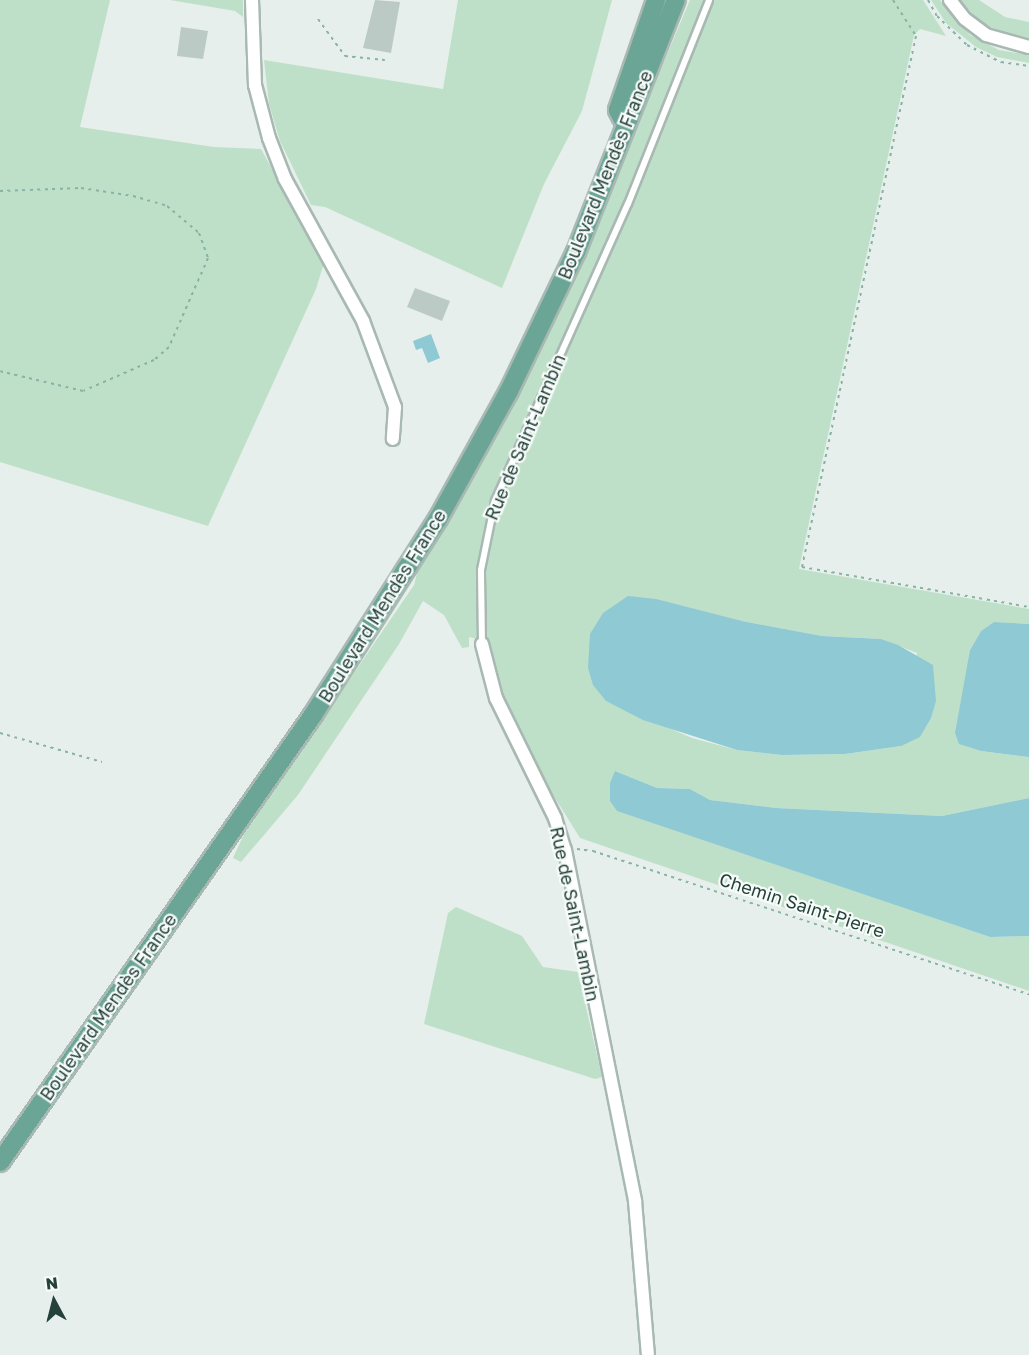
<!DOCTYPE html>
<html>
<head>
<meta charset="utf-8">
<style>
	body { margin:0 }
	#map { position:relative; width:1029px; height:1355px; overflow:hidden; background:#e6efeb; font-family:"Golos Text",sans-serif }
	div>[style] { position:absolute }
	.green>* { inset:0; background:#bfe0c8 }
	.water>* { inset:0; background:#8ec9d4 }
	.building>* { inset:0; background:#bbcac4 }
	.path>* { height:2px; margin-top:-1px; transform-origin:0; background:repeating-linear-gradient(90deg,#86b3a5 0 3px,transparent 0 7.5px) }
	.roads { filter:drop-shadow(2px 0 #a8b8b2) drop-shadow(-2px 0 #a8b8b2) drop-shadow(0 2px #a8b8b2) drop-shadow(0 -2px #a8b8b2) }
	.service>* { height:6px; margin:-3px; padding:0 3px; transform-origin:3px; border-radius:3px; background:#fff }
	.minor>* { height:12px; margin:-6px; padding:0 6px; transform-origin:6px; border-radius:6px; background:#fff }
	.primary>* { height:18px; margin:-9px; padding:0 9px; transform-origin:9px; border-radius:9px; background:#6aa596 }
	span { translate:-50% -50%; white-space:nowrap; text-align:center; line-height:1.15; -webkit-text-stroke:4.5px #f7fbf9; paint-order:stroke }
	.street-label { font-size:18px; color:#24423a }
	.north { position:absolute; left:24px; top:1271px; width:60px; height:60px; -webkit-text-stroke:4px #f7fbf9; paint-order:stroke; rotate:353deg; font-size:16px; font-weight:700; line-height:24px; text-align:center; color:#24423a }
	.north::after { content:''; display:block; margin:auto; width:21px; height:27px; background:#24423a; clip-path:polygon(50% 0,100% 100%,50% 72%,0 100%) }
</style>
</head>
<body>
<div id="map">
	<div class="green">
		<i style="clip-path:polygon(0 0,110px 0,80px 127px,214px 147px,261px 149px,324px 263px,316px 289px,208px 526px,0 462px)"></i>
		<i style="clip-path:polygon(170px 0,243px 0,243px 17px,235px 11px)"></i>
		<i style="clip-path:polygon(458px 0,612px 0,582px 111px,544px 184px,502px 288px,325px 207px,311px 205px,280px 141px,269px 104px,264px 60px,443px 89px)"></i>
		<i style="clip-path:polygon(evenodd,690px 0,923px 0,946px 36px,920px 29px,914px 35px,799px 569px,1029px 609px,1029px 624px,994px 622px,981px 631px,970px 650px,960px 744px,981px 751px,1029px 757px,1029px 798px,942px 816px,776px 808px,710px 800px,690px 789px,657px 788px,615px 771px,618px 811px,990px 937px,1029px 936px,1029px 991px,580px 838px,542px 777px,501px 700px,485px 641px,469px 637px,469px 647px,462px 648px,444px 615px,423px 601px,399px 644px,298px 795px,241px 862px,233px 858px,244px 834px,414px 585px,418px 569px,496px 431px,562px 302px,690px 0,742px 621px,822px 636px,881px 639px,917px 653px,901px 746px,845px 754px,782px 755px,737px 750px,692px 738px,606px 701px,742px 621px)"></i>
		<i style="clip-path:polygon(931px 0,940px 0,970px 35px,999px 50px,1029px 55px,1029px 63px,997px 57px,976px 47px,946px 23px)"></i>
		<i style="clip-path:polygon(960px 0,979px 0,1005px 17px,1029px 22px,1029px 38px,996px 30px,977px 19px)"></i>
		<i style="clip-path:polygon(456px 907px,522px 936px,543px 967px,578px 972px,602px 1077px,595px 1079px,424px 1024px,448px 913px)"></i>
	</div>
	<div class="water">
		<i style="clip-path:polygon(431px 334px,440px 358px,428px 363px,422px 348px,416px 350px,413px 341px)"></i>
		<i style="clip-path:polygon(628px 596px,656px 599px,742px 621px,822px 636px,881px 639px,898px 645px,933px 665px,936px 701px,931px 718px,920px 737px,901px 746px,845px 754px,782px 755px,737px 750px,643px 720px,606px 701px,593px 685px,588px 668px,590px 634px,603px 613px)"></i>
		<i style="clip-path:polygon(994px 622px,1029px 624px,1029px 757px,981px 751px,959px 744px,955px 733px,970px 650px,981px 631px)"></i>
		<i style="clip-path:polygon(615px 771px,657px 788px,690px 789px,710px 800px,776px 808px,942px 816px,1029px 798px,1029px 936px,990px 937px,617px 811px,610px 801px,610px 783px)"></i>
	</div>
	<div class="building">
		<i style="clip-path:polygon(375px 0,400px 2px,391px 53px,363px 48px)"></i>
		<i style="clip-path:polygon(181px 27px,208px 31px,203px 59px,177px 56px)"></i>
		<i style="clip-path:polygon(415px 288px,450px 301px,442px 321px,407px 307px)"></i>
	</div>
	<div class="path">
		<i style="left:893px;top:0;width:43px;rotate:57.4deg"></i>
		<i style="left:916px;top:36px;width:543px;rotate:102.12deg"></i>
		<i style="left:802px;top:567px;width:230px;rotate:10deg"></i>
		<i style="left:928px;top:0;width:18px;rotate:61deg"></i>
		<i style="left:937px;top:16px;width:42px;rotate:44deg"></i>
		<i style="left:967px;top:45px;width:38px;rotate:27deg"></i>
		<i style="left:1001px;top:62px;width:28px;rotate:8deg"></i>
		<i style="left:318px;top:19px;width:46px;rotate:53.9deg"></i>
		<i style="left:345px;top:56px;width:40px;rotate:5.7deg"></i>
		<i style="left:0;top:191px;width:81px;rotate:-2.1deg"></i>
		<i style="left:81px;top:188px;width:53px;rotate:8.7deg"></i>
		<i style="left:133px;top:196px;width:35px;rotate:16deg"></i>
		<i style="left:167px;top:206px;width:42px;rotate:40.2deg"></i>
		<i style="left:199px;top:233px;width:27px;rotate:70deg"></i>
		<i style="left:208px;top:258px;width:97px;rotate:113.7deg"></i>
		<i style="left:169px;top:347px;width:20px;rotate:139deg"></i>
		<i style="left:154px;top:360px;width:77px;rotate:156.4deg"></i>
		<i style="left:83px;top:391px;width:85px;rotate:-166.5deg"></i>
		<i style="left:0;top:733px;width:106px;rotate:15.9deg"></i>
		<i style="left:577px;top:849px;width:16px;rotate:7deg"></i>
		<i style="left:593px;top:851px;width:459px;rotate:18.2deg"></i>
	</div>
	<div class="roads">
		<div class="service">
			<i style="left:482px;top:644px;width:74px;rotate:-90.8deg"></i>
			<i style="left:481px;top:570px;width:70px;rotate:-78.5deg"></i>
			<i style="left:495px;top:501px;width:325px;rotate:-65.9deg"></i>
			<i style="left:628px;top:204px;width:219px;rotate:-68.3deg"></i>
		</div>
		<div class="minor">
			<i style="left:252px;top:0;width:85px;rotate:88deg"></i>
			<i style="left:255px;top:85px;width:55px;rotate:75.2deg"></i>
			<i style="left:269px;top:138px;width:44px;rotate:68.7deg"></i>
			<i style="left:285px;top:179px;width:162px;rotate:61.2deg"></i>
			<i style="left:363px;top:321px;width:92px;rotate:69.6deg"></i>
			<i style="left:395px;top:407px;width:32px;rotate:94deg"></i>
			<i style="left:950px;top:0;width:24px;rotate:52deg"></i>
			<i style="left:965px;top:19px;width:26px;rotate:37deg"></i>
			<i style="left:986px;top:35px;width:45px;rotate:15.6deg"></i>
			<i style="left:482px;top:644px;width:56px;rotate:75.5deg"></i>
			<i style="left:496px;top:698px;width:134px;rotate:63.8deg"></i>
			<i style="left:555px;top:818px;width:34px;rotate:73deg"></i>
			<i style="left:565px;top:850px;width:358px;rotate:78.7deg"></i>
			<i style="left:635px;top:1201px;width:155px;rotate:85.2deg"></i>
		</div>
		<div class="primary">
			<i style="left:622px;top:118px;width:9px;rotate:-117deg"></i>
			<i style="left:618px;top:110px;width:116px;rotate:-70.9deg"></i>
			<i style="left:0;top:1162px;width:546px;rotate:-55deg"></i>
			<i style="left:313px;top:715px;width:232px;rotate:-57.5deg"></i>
			<i style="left:438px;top:519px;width:146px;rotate:-61deg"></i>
			<i style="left:509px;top:391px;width:154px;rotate:-64.3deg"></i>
			<i style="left:576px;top:252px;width:271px;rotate:-68.4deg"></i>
		</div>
	</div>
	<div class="street-label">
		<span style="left:605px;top:175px;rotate:-68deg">Boulevard Mendès France</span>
		<span style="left:525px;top:437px;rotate:-67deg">Rue de Saint-Lambin</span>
		<span style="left:382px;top:606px;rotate:-58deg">Boulevard Mendès France</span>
		<span style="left:802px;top:905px;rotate:18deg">Chemin Saint-Pierre</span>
		<span style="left:575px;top:914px;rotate:78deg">Rue de Saint-Lambin</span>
		<span style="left:108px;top:1007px;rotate:-55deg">Boulevard Mendès France</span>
	</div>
	<div class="north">N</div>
</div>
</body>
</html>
